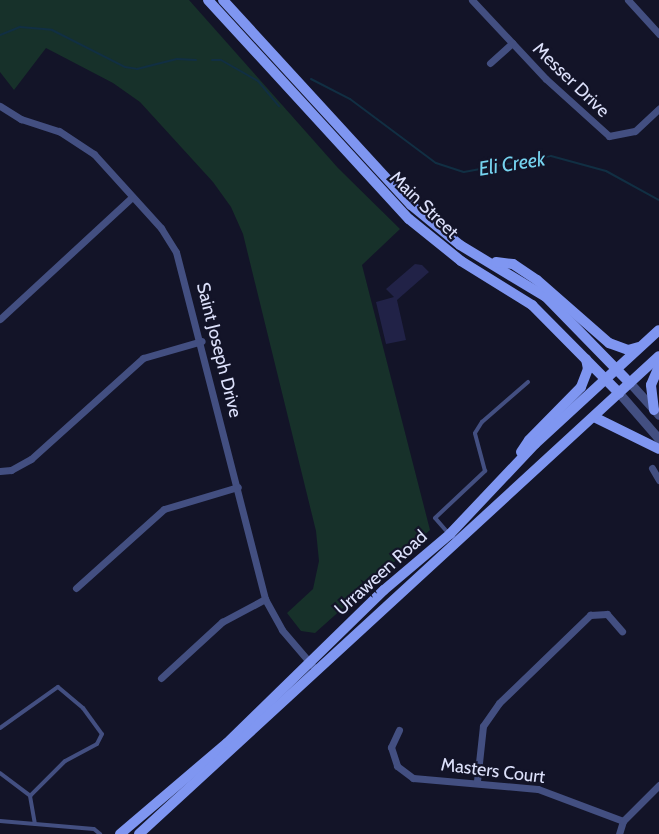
<!DOCTYPE html>
<html>
<head>
<meta charset="utf-8">
<style>
	body { margin:0 }
	#map { position:relative; width:659px; height:834px; overflow:hidden; background:#131428; font-family:Cabin,sans-serif }
	div>[style] { position:absolute }
	.green>* { inset:0; background:#17312a }
	.stream>* { height:2px; margin:-1px; padding:0 1px; transform-origin:1px; border-radius:1px; background:#112f43 }
	.building>* { inset:0; background:#212247 }
	.service>* { height:4px; margin:-2px; padding:0 2px; transform-origin:2px; border-radius:2px; background:#434f81 }
	.minor>* { height:7px; margin:-3.5px; padding:0 3.5px; transform-origin:3.5px; border-radius:3.5px; background:#434f81 }
	.tertiary>* { height:9px; margin:-4.5px; padding:0 4.5px; transform-origin:4.5px; border-radius:4.5px; background:#434f81 }
	.secondary>* { height:10px; margin:-5px; padding:0 5px; transform-origin:5px; border-radius:5px; background:#7f96f1 }
	span { translate:-50% -50%; white-space:nowrap; text-align:center; line-height:1.15; -webkit-text-stroke:4.5px #131428; paint-order:stroke }
	.street-label { font-size:18px; color:#dde1fb }
	.water-label { font-size:20px; color:#76d4f0; font-style:italic }
</style>
</head>
<body>
<div id="map">
	<div class="green">
		<i style="clip-path:polygon(0 0,189px 0,338px 168px,400px 229px,362px 265px,430px 530px,315px 633px,301px 631px,287px 613px,313px 589px,319px 561px,316px 531px,243px 234px,231px 207px,213px 182px,140px 102px,113px 83px,46px 48px,14px 90px,0 72px)"></i>
	</div>
	<div class="stream">
		<i style="left:0;top:35px;width:22px;rotate:-22deg"></i>
		<i style="left:20px;top:27px;width:32px;rotate:5deg"></i>
		<i style="left:52px;top:30px;width:82px;rotate:26.9deg"></i>
		<i style="left:125px;top:67px;width:12px;rotate:9deg"></i>
		<i style="left:137px;top:69px;width:41px;rotate:-14deg"></i>
		<i style="left:177px;top:59px;width:19px;rotate:3deg"></i>
		<i style="left:212px;top:60px;width:9px"></i>
		<i style="left:221px;top:60px;width:43px;rotate:29.6deg"></i>
		<i style="left:258px;top:81px;width:33px;rotate:50deg"></i>
		<i style="left:311px;top:79px;width:44px;rotate:27.1deg"></i>
		<i style="left:350px;top:99px;width:107px;rotate:36.7deg"></i>
		<i style="left:436px;top:163px;width:29px;rotate:18deg"></i>
		<i style="left:464px;top:172px;width:88px;rotate:-10.4deg"></i>
		<i style="left:551px;top:156px;width:57px;rotate:15.3deg"></i>
		<i style="left:606px;top:171px;width:60px;rotate:28.7deg"></i>
	</div>
	<div class="building">
		<i style="clip-path:polygon(415px 264px,422px 265px,429px 272px,397px 300px,406px 340px,386px 344px,376px 302px,394px 297px,386px 289px)"></i>
	</div>
	<div class="service">
		<i style="left:449px;top:534px;width:21px;rotate:-131deg"></i>
		<i style="left:435px;top:518px;width:69px;rotate:-43.2deg"></i>
		<i style="left:485px;top:471px;width:39px;rotate:-105deg"></i>
		<i style="left:475px;top:433px;width:13px;rotate:-58deg"></i>
		<i style="left:482px;top:422px;width:61px;rotate:-41deg"></i>
		<i style="left:0;top:728px;width:71px;rotate:-35.3deg"></i>
		<i style="left:58px;top:687px;width:33px;rotate:40deg"></i>
		<i style="left:83px;top:708px;width:32px;rotate:54deg"></i>
		<i style="left:102px;top:734px;width:11px;rotate:117deg"></i>
		<i style="left:97px;top:744px;width:36px;rotate:152deg"></i>
		<i style="left:65px;top:761px;width:49px;rotate:135deg"></i>
		<i style="left:0;top:773px;width:38px;rotate:37deg"></i>
		<i style="left:30px;top:796px;width:28px;rotate:80deg"></i>
		<i style="left:0;top:821px;width:94px;rotate:4.9deg"></i>
		<i style="left:94px;top:829px;width:8px;rotate:40deg"></i>
	</div>
	<div class="minor">
		<i style="left:472px;top:0;width:108px;rotate:46.9deg"></i>
		<i style="left:546px;top:79px;width:85px;rotate:42.1deg"></i>
		<i style="left:609px;top:136px;width:26px;rotate:-11deg"></i>
		<i style="left:635px;top:131px;width:33px;rotate:-43deg"></i>
		<i style="left:628px;top:0;width:46px;rotate:47.6deg"></i>
		<i style="left:490px;top:63px;width:30px;rotate:-42deg"></i>
		<i style="left:0;top:106px;width:25px;rotate:32deg"></i>
		<i style="left:21px;top:119px;width:40px;rotate:18deg"></i>
		<i style="left:59px;top:131px;width:42px;rotate:33.3deg"></i>
		<i style="left:94px;top:154px;width:100px;rotate:47.8deg"></i>
		<i style="left:161px;top:228px;width:28px;rotate:58deg"></i>
		<i style="left:176px;top:252px;width:358px;rotate:75.6deg"></i>
		<i style="left:265px;top:599px;width:35px;rotate:61deg"></i>
		<i style="left:282px;top:630px;width:46px;rotate:49.4deg"></i>
		<i style="left:0;top:319px;width:180px;rotate:-42.7deg"></i>
		<i style="left:652px;top:468px;width:14px;rotate:60deg"></i>
		<i style="left:0;top:471px;width:11px;rotate:-5deg"></i>
		<i style="left:11px;top:470px;width:23px;rotate:-29deg"></i>
		<i style="left:31px;top:459px;width:151px;rotate:-42deg"></i>
		<i style="left:143px;top:358px;width:61px;rotate:-16.1deg"></i>
		<i style="left:76px;top:588px;width:118px;rotate:-41.9deg"></i>
		<i style="left:164px;top:509px;width:77px;rotate:-16.6deg"></i>
		<i style="left:161px;top:678px;width:83px;rotate:-42.6deg"></i>
		<i style="left:222px;top:622px;width:49px;rotate:-28.1deg"></i>
		<i style="left:399px;top:730px;width:19px;rotate:115deg"></i>
		<i style="left:391px;top:747px;width:20px;rotate:72deg"></i>
		<i style="left:397px;top:766px;width:20px;rotate:37deg"></i>
		<i style="left:413px;top:778px;width:125px;rotate:5deg"></i>
		<i style="left:538px;top:789px;width:91px;rotate:20.6deg"></i>
		<i style="left:477px;top:781px;width:55px;rotate:-83.8deg"></i>
		<i style="left:483px;top:726px;width:28px;rotate:-55deg"></i>
		<i style="left:499px;top:703px;width:127px;rotate:-44deg"></i>
		<i style="left:590px;top:615px;width:17px;rotate:-3deg"></i>
		<i style="left:607px;top:614px;width:23px;rotate:49deg"></i>
		<i style="left:619px;top:834px;width:14px;rotate:-73deg"></i>
		<i style="left:623px;top:821px;width:51px;rotate:-45deg"></i>
	</div>
	<div class="tertiary">
		<i style="left:630px;top:383px;width:43px;rotate:47.8deg"></i>
		<i style="left:619px;top:393px;width:61px;rotate:49deg"></i>
	</div>
	<div class="secondary">
		<i style="left:208px;top:0;width:297px;rotate:47.5deg"></i>
		<i style="left:409px;top:219px;width:67px;rotate:38.9deg"></i>
		<i style="left:461px;top:261px;width:84px;rotate:31.8deg"></i>
		<i style="left:532px;top:305px;width:124px;rotate:45.3deg"></i>
		<i style="left:223px;top:0;width:278px;rotate:47.5deg"></i>
		<i style="left:411px;top:205px;width:63px;rotate:39.2deg"></i>
		<i style="left:460px;top:245px;width:100px;rotate:31.2deg"></i>
		<i style="left:546px;top:297px;width:120px;rotate:45.7deg"></i>
		<i style="left:496px;top:262px;width:17px;rotate:7deg"></i>
		<i style="left:513px;top:264px;width:29px;rotate:34deg"></i>
		<i style="left:537px;top:280px;width:96px;rotate:41.2deg"></i>
		<i style="left:609px;top:343px;width:20px;rotate:20deg"></i>
		<i style="left:628px;top:350px;width:11px;rotate:-15deg"></i>
		<i style="left:654px;top:410px;width:25px;rotate:-97deg"></i>
		<i style="left:651px;top:385px;width:21px;rotate:-67deg"></i>
		<i style="left:594px;top:417px;width:72px;rotate:26.2deg"></i>
		<i style="left:521px;top:452px;width:14px;rotate:-56deg"></i>
		<i style="left:529px;top:440px;width:74px;rotate:-45.5deg"></i>
		<i style="left:581px;top:387px;width:19px;rotate:-69deg"></i>
		<i style="left:588px;top:369px;width:10px;rotate:-101deg"></i>
		<i style="left:120px;top:834px;width:140px;rotate:-40.4deg"></i>
		<i style="left:227px;top:743px;width:219px;rotate:-44.3deg"></i>
		<i style="left:384px;top:590px;width:87px;rotate:-40.3deg"></i>
		<i style="left:450px;top:534px;width:124px;rotate:-46.6deg"></i>
		<i style="left:535px;top:444px;width:168px;rotate:-42.6deg"></i>
		<i style="left:139px;top:834px;width:706px;rotate:-42.59deg"></i>
	</div>
	<div class="street-label">
		<span style="left:571px;top:80px;rotate:44deg">Messer Drive</span>
		<span style="left:424px;top:205px;rotate:44deg">Main Street</span>
		<span style="left:219px;top:350px;rotate:76deg">Saint Joseph Drive</span>
		<span style="left:381px;top:573px;rotate:-42deg">Urraween Road</span>
		<span style="left:493px;top:771px;rotate:7deg">Masters Court</span>
	</div>
	<div class="water-label">
		<span style="left:512px;top:164px;rotate:-9deg">Eli Creek</span>
	</div>
</div>
</body>
</html>
